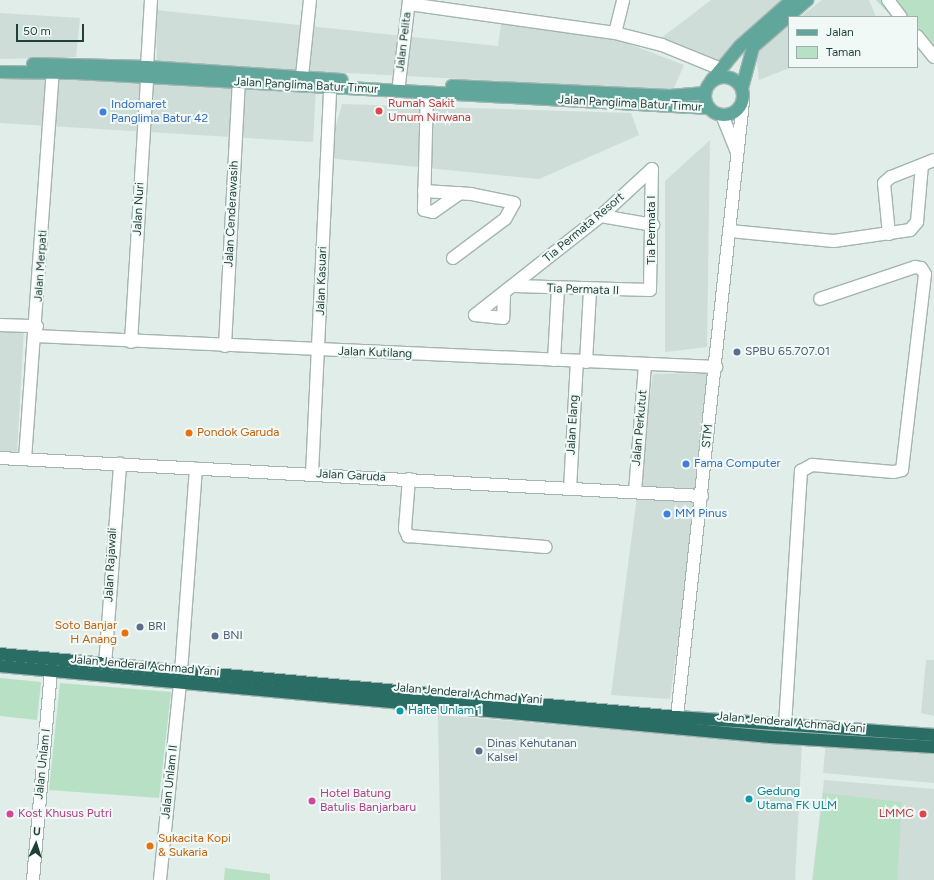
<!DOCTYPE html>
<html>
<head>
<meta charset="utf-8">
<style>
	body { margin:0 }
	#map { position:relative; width:934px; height:880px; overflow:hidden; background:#e0ede8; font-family:Figtree,sans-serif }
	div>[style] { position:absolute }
	.built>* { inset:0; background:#ceddd7 }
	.green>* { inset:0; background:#b7e0c5 }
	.roads { filter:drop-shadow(1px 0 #a2b5b0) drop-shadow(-1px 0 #a2b5b0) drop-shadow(0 1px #a2b5b0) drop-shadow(0 -1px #a2b5b0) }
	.minor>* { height:12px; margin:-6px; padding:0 6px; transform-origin:6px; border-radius:6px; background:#fff }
	.major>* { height:12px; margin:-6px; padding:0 6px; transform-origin:6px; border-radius:6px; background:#61a69a }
	.major>.ring { margin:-6px; padding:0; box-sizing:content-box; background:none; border:12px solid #61a69a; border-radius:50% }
	.highway>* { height:12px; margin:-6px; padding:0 6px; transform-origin:6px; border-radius:6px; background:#296d65 }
	.dots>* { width:11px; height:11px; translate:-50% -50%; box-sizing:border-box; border:2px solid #f1f9f6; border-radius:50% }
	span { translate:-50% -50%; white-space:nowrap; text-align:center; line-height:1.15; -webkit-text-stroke:4px #f1f9f6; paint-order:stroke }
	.street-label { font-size:12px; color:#1f3f39 }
	.health-label { font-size:12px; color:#be3a42 }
	.left { translate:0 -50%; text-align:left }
	.right { translate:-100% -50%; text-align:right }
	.shop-label { font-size:12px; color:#366cbe }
	.service-label { font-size:12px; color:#4e5e75 }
	.food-label { font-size:12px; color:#c56008 }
	.culture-label { font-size:12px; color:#0d838f }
	.hotel-label { font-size:12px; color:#b23c85 }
	.legend { position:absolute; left:788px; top:16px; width:130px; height:52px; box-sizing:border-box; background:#f1f9f6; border:1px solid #9dafaa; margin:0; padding:5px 7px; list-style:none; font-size:12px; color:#1f3f39 }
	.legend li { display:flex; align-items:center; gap:8px; height:20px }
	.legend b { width:20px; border:1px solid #9dafaa }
	.north { position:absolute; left:16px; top:824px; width:40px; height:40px; -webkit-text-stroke:3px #f1f9f6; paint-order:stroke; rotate:4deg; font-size:11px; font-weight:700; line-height:16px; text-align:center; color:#1f3f39 }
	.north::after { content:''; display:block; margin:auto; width:14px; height:18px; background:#1f3f39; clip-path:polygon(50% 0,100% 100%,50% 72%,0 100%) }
	.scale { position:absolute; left:16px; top:24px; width:68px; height:18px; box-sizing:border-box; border:2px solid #1f3f39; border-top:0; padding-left:5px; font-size:12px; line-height:14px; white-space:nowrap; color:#1f3f39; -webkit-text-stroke:3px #f1f9f6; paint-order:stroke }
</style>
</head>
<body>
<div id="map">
	<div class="built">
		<i style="clip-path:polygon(711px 0,789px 0,719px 63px,660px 39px)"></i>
		<i style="clip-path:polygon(822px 0,869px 0,876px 17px,800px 17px)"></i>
		<i style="clip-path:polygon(156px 10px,498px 46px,501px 24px,616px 39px,684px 65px,673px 90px,157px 63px)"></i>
		<i style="clip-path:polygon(0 13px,80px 18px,76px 57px,0 59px)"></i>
		<i style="clip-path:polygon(789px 26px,789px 67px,792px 67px,759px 80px,756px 53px)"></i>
		<i style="clip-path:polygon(0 76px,316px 86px,313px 142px,0 123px)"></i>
		<i style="clip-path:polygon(342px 104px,631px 113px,639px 135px,539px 179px,327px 158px)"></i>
		<i style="clip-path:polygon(710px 140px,707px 347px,665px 352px,665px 181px)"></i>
		<i style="clip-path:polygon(0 326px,24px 328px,17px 453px,0 452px)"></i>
		<i style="clip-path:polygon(707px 373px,714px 377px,670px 699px,611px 695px,653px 374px)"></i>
		<i style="clip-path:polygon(926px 660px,934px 660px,934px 716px,921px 713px)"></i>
		<i style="clip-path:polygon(438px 715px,802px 745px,795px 880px,441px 880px)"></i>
		<i style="clip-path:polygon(826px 742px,934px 752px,934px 783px,823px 773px)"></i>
		<i style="clip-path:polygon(824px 780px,934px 789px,934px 880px,812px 880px)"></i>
	</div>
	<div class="green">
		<i style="clip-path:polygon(876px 0,934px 0,934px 61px,917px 43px,917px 17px,892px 17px)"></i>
		<i style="clip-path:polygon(0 678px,41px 682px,37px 720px,0 716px)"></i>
		<i style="clip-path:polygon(60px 683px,171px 692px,159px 798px,49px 790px)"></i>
		<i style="clip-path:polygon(823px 793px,902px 802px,897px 880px,813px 880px)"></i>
		<i style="clip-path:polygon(225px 868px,270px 874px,270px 880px,224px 880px)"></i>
	</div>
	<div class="roads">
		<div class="minor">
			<i style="left:888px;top:0;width:21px;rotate:53deg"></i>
			<i style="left:409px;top:4px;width:208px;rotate:8deg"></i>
			<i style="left:615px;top:33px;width:49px;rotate:14.3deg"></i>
			<i style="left:662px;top:45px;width:64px;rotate:22.1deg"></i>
			<i style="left:615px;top:33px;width:34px;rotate:-76deg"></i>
			<i style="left:917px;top:36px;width:27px;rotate:51deg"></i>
			<i style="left:147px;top:67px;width:67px;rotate:-86.6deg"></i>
			<i style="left:302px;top:76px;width:76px;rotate:-84deg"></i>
			<i style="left:399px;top:84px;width:85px;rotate:-83.2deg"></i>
			<i style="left:427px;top:93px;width:117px;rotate:91.5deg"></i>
			<i style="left:424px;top:210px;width:9px;rotate:13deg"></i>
			<i style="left:433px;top:212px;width:33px;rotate:-35deg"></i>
			<i style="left:722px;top:115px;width:40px;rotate:68deg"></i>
			<i style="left:424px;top:191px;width:47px;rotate:3.7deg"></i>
			<i style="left:471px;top:194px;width:44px;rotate:11.8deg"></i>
			<i style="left:514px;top:203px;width:18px;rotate:119deg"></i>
			<i style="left:505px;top:219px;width:65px;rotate:143.1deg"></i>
			<i style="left:601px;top:216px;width:53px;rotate:9.8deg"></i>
			<i style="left:730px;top:231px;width:104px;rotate:5.5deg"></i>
			<i style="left:834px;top:241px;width:77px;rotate:-8.2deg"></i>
			<i style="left:910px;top:230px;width:11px;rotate:-49deg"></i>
			<i style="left:917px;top:222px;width:57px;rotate:-85deg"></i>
			<i style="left:889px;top:234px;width:51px;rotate:-95.6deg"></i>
			<i style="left:884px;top:183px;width:9px;rotate:-41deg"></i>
			<i style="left:891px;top:177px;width:46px;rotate:-21.6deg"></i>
			<i style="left:515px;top:286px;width:135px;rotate:1.7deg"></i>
			<i style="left:650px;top:290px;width:121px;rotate:-89.1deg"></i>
			<i style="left:504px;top:295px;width:23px;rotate:92deg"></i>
			<i style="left:503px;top:318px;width:28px;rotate:-174deg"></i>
			<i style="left:475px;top:315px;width:160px;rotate:-38.2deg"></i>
			<i style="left:601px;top:216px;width:69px;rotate:-42.7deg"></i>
			<i style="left:0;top:325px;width:37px;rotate:2deg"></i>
			<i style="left:35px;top:336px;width:682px;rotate:2.61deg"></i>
			<i style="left:131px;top:342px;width:265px;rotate:-86.5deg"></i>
			<i style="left:225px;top:346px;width:264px;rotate:-87deg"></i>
			<i style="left:554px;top:360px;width:71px;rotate:-86.8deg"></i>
			<i style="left:586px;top:362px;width:71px;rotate:-86.8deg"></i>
			<i style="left:0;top:458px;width:703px;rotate:3.1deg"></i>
			<i style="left:25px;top:459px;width:388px;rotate:-85.9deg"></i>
			<i style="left:312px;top:474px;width:387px;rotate:-87.3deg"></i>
			<i style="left:409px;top:479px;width:50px;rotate:94.6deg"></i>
			<i style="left:405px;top:529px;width:8px;rotate:67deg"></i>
			<i style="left:408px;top:536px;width:138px;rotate:4.6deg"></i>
			<i style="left:570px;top:489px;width:128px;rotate:-86.9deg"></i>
			<i style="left:635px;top:492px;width:128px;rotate:-85.5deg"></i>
			<i style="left:105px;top:665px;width:202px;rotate:-85.7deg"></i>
			<i style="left:181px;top:672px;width:204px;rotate:-85.8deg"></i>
			<i style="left:677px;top:717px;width:620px;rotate:-83.88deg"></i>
			<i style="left:785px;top:725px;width:255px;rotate:-86.4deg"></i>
			<i style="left:801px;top:471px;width:13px;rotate:-29deg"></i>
			<i style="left:812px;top:465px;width:82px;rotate:4.9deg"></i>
			<i style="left:894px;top:472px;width:8px;rotate:-14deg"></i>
			<i style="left:902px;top:470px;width:197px;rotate:-83.3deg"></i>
			<i style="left:925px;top:274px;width:7px;rotate:-124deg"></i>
			<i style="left:921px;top:268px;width:6px;rotate:-171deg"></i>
			<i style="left:915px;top:267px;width:100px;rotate:161.4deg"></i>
			<i style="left:33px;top:880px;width:210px;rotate:-85.1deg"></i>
			<i style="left:160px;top:880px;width:197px;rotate:-84.2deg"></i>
		</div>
		<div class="major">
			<i style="left:33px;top:64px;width:114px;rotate:1.5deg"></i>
			<i style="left:147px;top:67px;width:195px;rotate:3.8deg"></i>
			<i style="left:0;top:72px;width:76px;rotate:0.8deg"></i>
			<i style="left:76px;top:73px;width:634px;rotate:3.16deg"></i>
			<i class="ring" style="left:705px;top:77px;width:26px;height:26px"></i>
			<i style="left:711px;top:81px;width:45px;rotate:-50.4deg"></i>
			<i style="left:740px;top:46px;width:69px;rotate:-41.5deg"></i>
			<i style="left:452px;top:86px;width:218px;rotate:2.6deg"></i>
			<i style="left:670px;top:96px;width:35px;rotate:-5deg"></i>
			<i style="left:742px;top:88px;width:42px;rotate:-75deg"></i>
			<i style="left:753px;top:47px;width:72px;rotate:-41deg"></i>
		</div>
		<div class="highway">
			<i style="left:0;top:654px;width:680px;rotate:5.32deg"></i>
			<i style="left:677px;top:717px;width:258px;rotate:4deg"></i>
			<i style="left:0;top:666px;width:774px;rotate:5.26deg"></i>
			<i style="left:771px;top:737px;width:163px;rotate:3.5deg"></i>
		</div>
	</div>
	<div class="dots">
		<i style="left:379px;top:111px;background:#e0444e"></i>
		<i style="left:103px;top:112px;background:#3f7fe0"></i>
		<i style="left:737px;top:352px;background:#5c6f8a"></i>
		<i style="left:189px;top:433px;background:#e8710a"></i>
		<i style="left:686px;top:464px;background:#3f7fe0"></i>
		<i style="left:667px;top:514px;background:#3f7fe0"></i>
		<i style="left:140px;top:627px;background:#5c6f8a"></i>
		<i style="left:125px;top:633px;background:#e8710a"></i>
		<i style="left:215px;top:636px;background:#5c6f8a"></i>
		<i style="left:400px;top:711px;background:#0f9aa8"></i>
		<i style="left:479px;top:751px;background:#5c6f8a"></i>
		<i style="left:749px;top:799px;background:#0f9aa8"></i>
		<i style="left:312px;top:801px;background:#d1479c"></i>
		<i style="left:10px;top:814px;background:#d1479c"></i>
		<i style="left:923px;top:814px;background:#e0444e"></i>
		<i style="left:150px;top:846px;background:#e8710a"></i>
	</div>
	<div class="street-label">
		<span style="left:404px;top:42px;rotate:-83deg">Jalan Pelita</span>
		<span style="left:306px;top:86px;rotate:3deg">Jalan Panglima Batur Timur</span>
		<span style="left:630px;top:104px;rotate:3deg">Jalan Panglima Batur Timur</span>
		<span style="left:139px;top:209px;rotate:-87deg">Jalan Nuri</span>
		<span style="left:232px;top:214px;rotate:-87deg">Jalan Cenderawasih</span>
		<span style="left:584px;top:228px;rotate:-40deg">Tia Permata Resort</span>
		<span style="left:652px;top:230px;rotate:-90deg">Tia Permata I</span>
		<span style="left:41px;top:266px;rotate:-86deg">Jalan Merpati</span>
		<span style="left:322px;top:281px;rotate:-88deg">Jalan Kasuari</span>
		<span style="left:583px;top:290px;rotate:2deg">Tia Permata II</span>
		<span style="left:375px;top:353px;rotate:2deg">Jalan Kutilang</span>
		<span style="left:573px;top:425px;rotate:-87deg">Jalan Elang</span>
		<span style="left:640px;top:428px;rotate:-85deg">Jalan Perkutut</span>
		<span style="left:708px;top:436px;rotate:-84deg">STM</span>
		<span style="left:351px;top:476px;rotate:3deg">Jalan Garuda</span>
		<span style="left:111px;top:565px;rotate:-87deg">Jalan Rajawali</span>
		<span style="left:145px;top:666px;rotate:5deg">Jalan Jenderal Achmad Yani</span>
		<span style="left:468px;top:694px;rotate:5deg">Jalan Jenderal Achmad Yani</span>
		<span style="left:791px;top:723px;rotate:5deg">Jalan Jenderal Achmad Yani</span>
		<span style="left:43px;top:764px;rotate:-84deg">Jalan Unlam I</span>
		<span style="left:170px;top:782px;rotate:-84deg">Jalan Unlam II</span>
	</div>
	<div class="health-label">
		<span class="left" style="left:388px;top:111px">Rumah Sakit<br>Umum Nirwana</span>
		<span class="right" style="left:914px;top:814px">LMMC</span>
	</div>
	<div class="shop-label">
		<span class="left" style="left:111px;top:112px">Indomaret<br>Panglima Batur 42</span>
		<span class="left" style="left:694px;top:464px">Fama Computer</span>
		<span class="left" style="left:675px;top:514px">MM Pinus</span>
	</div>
	<div class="service-label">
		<span class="left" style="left:745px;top:352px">SPBU 65.707.01</span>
		<span class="left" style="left:148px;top:627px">BRI</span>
		<span class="left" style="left:223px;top:636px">BNI</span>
		<span class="left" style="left:487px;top:751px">Dinas Kehutanan<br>Kalsel</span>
	</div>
	<div class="food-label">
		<span class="left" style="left:197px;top:433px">Pondok Garuda</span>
		<span class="right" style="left:117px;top:633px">Soto Banjar<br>H Anang</span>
		<span class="left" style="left:158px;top:846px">Sukacita Kopi<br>&amp; Sukaria</span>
	</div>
	<div class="culture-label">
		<span class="left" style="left:408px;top:711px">Halte Unlam 1</span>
		<span class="left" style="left:757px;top:799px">Gedung<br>Utama FK ULM</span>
	</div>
	<div class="hotel-label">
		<span class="left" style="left:320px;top:801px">Hotel Batung<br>Batulis Banjarbaru</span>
		<span class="left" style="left:18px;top:814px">Kost Khusus Putri</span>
	</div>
	<ul class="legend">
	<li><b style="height:5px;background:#61a69a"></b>Jalan</li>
	<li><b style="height:11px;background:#b7e0c5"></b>Taman</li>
	</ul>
	<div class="north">U</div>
	<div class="scale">50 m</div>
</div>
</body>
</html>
